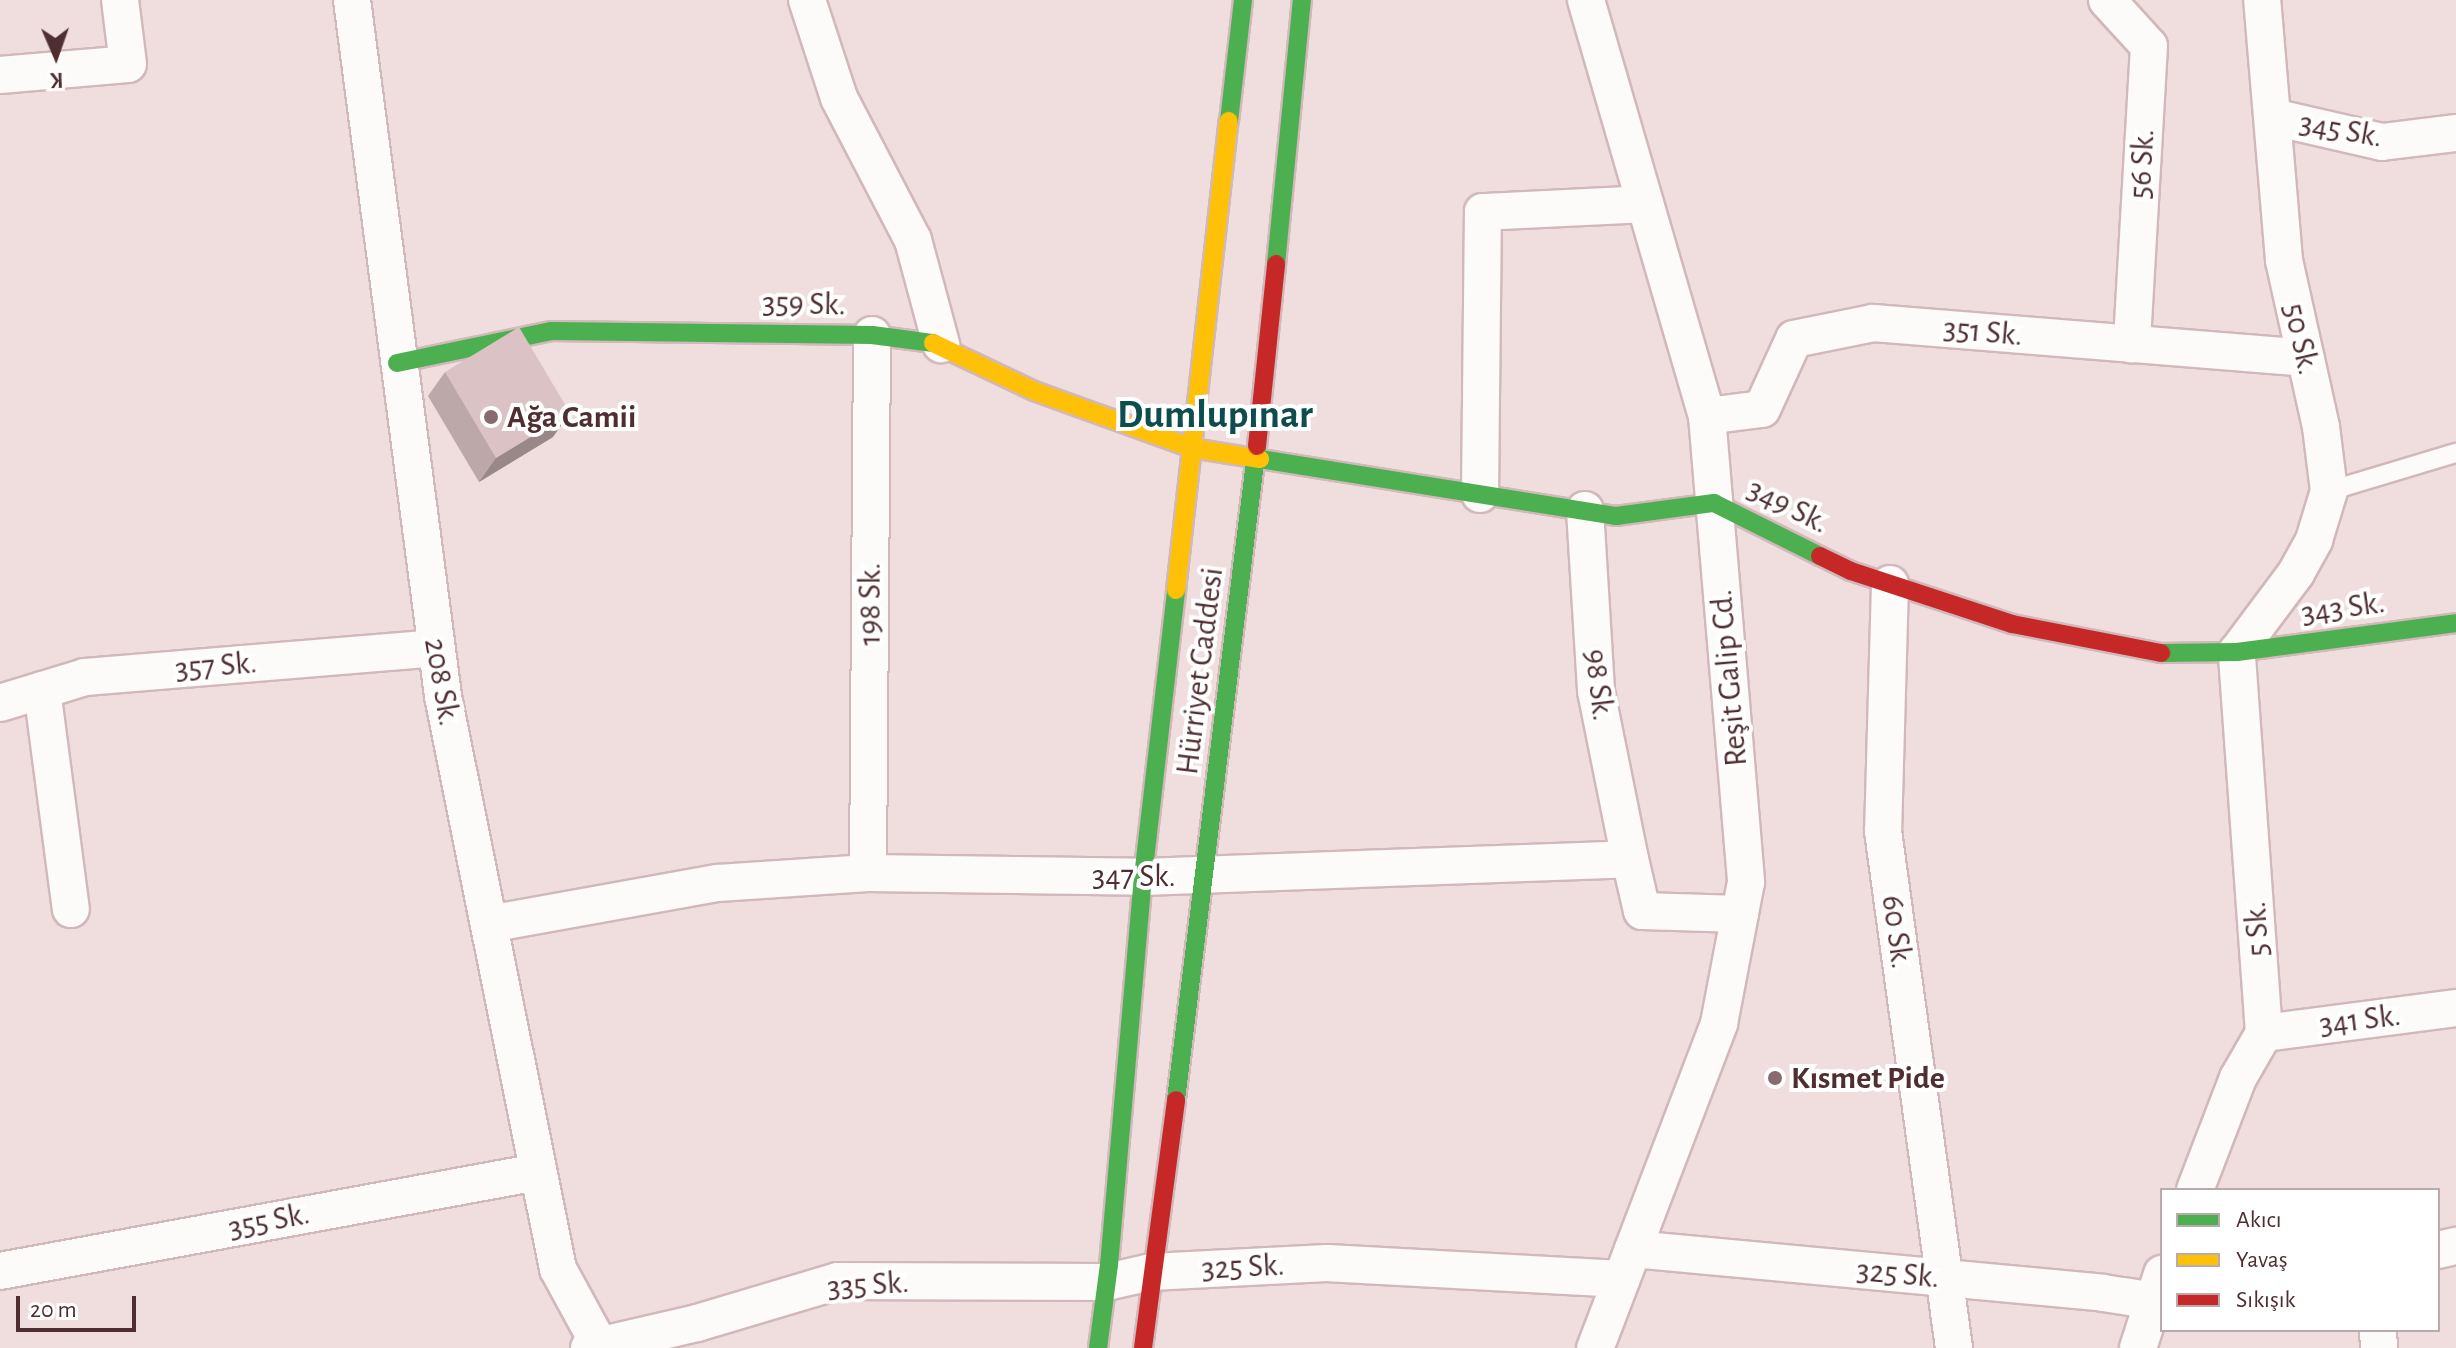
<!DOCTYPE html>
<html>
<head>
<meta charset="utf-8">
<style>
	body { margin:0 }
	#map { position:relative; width:2456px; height:1348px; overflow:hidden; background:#f0ddde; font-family:"Alegreya Sans",sans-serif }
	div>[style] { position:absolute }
	.roads { filter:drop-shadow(2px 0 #d1b8ba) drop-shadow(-2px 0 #d1b8ba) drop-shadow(0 2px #d1b8ba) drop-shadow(0 -2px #d1b8ba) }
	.lane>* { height:18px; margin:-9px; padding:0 9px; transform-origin:9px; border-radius:9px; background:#fdfafa }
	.street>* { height:36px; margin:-18px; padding:0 18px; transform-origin:18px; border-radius:18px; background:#fdfafa }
	.fast>* { height:18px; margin:-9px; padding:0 9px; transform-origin:9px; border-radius:9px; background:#4caf50 }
	.slow>* { height:18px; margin:-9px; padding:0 9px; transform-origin:9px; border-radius:9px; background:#ffc107 }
	.jam>* { height:18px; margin:-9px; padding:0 9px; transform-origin:9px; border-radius:9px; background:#c62828 }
	.wall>* { inset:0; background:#bca8a9 }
	.shaded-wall>* { inset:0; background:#99888a }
	.building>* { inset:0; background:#dbc3c5 }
	.dots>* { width:22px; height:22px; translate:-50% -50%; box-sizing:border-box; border:4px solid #fff; border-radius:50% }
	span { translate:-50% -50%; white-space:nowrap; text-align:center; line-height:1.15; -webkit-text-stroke:8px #fff; paint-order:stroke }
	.street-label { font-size:32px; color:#4f2e31 }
	.poi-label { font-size:32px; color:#4f2e31; font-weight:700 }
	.left { translate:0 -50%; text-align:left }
	.district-label { font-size:40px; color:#0d4d4d; font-weight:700 }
	.legend { position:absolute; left:2160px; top:1188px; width:280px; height:144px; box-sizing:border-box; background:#fff; border:2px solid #b9abad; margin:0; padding:10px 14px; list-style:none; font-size:24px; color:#4f2e31 }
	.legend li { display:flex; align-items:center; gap:16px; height:40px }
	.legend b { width:40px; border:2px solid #b9abad }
	.north { position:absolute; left:16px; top:16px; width:80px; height:80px; -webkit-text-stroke:6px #fff; paint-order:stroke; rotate:178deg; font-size:22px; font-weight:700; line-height:32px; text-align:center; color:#4f2e31 }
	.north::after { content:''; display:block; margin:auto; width:28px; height:36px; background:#4f2e31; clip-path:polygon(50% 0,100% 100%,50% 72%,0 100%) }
	.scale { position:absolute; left:16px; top:1296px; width:120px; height:36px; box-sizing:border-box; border:4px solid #4f2e31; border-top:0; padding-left:10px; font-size:24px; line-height:28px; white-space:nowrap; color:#4f2e31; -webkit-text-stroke:6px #fff; paint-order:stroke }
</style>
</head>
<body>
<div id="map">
	<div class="roads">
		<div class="lane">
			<i style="left:2329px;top:491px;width:133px;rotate:-16.7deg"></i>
		</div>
		<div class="street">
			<i style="left:352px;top:0;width:702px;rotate:82.55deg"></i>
			<i style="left:443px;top:696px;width:584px;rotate:78.65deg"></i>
			<i style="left:558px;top:1269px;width:90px;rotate:61.4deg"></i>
			<i style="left:807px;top:0;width:103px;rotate:71.9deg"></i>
			<i style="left:839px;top:98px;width:160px;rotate:62.5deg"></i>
			<i style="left:913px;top:240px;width:108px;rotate:74.9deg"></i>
			<i style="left:1586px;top:0;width:433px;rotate:73.8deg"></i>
			<i style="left:1707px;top:416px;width:468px;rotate:85.2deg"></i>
			<i style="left:1746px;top:882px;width:145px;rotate:100.8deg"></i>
			<i style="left:1719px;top:1024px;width:347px;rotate:110.9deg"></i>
			<i style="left:2107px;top:0;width:62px;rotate:47.6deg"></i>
			<i style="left:2149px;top:46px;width:299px;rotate:93.3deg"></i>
			<i style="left:0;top:75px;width:128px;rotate:-4.9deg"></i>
			<i style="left:128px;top:64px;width:64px;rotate:-97.1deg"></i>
			<i style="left:2273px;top:117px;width:112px;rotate:12.9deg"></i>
			<i style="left:2382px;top:142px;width:75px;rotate:-6.9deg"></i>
			<i style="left:1707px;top:416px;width:55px;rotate:-7.3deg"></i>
			<i style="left:1762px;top:409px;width:77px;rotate:-65.4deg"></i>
			<i style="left:1794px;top:339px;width:81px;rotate:-11.4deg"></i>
			<i style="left:1873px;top:323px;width:434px;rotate:4.6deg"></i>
			<i style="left:1480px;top:494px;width:282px;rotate:-89.4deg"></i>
			<i style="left:1483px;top:212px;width:162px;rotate:-2.8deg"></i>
			<i style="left:1585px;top:510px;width:181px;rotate:86.5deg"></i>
			<i style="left:1596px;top:691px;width:171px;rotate:78.6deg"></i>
			<i style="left:1890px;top:584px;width:247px;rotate:91.6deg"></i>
			<i style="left:1883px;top:831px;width:522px;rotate:82.18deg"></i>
			<i style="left:42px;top:690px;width:221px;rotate:82.5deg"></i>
			<i style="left:0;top:703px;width:89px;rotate:-17deg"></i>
			<i style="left:85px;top:677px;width:351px;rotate:-4.7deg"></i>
			<i style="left:868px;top:873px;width:538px;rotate:-89.57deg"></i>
			<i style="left:489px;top:924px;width:233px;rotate:-10.2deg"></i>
			<i style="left:718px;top:883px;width:150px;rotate:-3.8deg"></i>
			<i style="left:868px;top:873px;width:275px;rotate:0.8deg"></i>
			<i style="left:1143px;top:877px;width:487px;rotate:-2.1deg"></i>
			<i style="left:1630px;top:859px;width:53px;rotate:77deg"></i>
			<i style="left:1642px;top:911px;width:98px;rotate:1.8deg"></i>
			<i style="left:2264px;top:1033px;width:194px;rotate:-7.4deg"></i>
			<i style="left:2195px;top:1190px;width:120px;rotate:-69deg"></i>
			<i style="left:2238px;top:1078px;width:52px;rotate:-60deg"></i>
			<i style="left:2264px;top:1033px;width:382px;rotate:-94.1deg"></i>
			<i style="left:2237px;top:652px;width:99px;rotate:-53.2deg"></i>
			<i style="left:2296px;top:573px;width:38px;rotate:-61deg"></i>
			<i style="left:2314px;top:540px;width:51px;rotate:-73deg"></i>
			<i style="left:2329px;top:491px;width:64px;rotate:-97.1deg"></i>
			<i style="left:2321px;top:427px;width:171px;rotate:-102.5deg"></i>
			<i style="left:2284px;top:260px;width:261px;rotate:-94.8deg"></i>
			<i style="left:1633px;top:1249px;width:472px;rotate:5.3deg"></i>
			<i style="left:2103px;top:1293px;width:60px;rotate:8.7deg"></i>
			<i style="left:2438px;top:1250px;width:18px;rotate:-13deg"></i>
			<i style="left:0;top:1271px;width:547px;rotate:-10.43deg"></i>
			<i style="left:2378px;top:1330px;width:18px;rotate:87deg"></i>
			<i style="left:589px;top:1348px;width:111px;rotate:-13deg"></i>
			<i style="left:697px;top:1323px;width:147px;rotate:-16.6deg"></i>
			<i style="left:838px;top:1281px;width:269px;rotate:0.2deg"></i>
			<i style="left:1107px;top:1282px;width:45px;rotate:-12.8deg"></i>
			<i style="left:1151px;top:1272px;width:176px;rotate:-2.9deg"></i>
			<i style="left:1327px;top:1263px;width:295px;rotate:3.1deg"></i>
			<i style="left:2138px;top:1348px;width:78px;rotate:-72deg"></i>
		</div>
		<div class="fast">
			<i style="left:1229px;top:121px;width:122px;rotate:-83.4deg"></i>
			<i style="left:1276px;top:264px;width:265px;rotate:-84.4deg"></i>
			<i style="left:397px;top:363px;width:157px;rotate:-11.7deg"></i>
			<i style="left:551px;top:331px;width:321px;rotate:0.7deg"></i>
			<i style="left:872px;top:335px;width:62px;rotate:7.5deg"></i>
			<i style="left:1260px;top:459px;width:361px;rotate:9.1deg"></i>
			<i style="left:1616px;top:516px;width:99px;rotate:-7.6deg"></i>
			<i style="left:1714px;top:503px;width:119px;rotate:26.6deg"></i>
			<i style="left:2161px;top:653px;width:76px;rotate:-0.8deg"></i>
			<i style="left:2237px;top:652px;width:221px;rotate:-7.5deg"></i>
			<i style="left:1176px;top:1100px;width:659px;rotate:-82.94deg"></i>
			<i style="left:1098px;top:1348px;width:84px;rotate:-82.5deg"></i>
			<i style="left:1109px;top:1265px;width:389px;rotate:-85deg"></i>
			<i style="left:1143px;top:877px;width:289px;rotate:-83.4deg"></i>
		</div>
		<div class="slow">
			<i style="left:933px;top:343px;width:112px;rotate:25.4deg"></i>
			<i style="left:1034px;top:391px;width:168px;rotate:19.8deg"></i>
			<i style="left:1192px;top:448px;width:69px;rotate:9.2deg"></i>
			<i style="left:1176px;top:590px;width:472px;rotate:-83.6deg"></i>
		</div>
		<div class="jam">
			<i style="left:1257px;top:446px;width:183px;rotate:-84deg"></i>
			<i style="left:1820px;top:556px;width:34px;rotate:26deg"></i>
			<i style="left:1851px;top:571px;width:169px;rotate:18.2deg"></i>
			<i style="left:2012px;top:624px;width:152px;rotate:11deg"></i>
			<i style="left:1143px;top:1348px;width:250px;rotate:-82.4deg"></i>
		</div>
	</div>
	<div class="wall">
		<i style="clip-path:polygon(445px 372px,553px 437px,479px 482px,428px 396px)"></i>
	</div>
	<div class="shaded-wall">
		<i style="clip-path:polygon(570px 413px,553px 437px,479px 482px,496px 458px)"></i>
	</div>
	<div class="building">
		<i style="clip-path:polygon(519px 327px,570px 413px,496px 458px,445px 372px)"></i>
	</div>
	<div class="dots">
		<i style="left:491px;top:417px;background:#876b6e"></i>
		<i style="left:1775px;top:1078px;background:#876b6e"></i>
	</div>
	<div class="street-label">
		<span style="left:2341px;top:130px;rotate:10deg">345 Sk.</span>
		<span style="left:2142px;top:164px;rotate:-87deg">56 Sk.</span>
		<span style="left:804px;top:304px;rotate:1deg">359 Sk.</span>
		<span style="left:1983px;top:332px;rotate:5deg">351 Sk.</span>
		<span style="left:2301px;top:339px;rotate:77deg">50 Sk.</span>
		<span style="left:1788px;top:506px;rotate:26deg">349 Sk.</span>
		<span style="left:870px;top:604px;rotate:-90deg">198 Sk.</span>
		<span style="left:2343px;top:608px;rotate:-8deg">343 Sk.</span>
		<span style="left:216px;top:666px;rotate:-5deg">357 Sk.</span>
		<span style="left:1200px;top:671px;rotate:-83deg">Hürriyet Caddesi</span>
		<span style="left:1729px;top:678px;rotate:-95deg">Reşit Galip Cd.</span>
		<span style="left:442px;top:682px;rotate:80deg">208 Sk.</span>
		<span style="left:1599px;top:685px;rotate:83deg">98 Sk.</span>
		<span style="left:1134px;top:876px">347 Sk.</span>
		<span style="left:2257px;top:929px;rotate:-94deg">5 Sk.</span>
		<span style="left:1897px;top:932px;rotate:82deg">60 Sk.</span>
		<span style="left:2360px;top:1020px;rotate:-7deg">341 Sk.</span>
		<span style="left:269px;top:1221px;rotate:-11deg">355 Sk.</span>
		<span style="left:1243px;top:1267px;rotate:-3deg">325 Sk.</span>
		<span style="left:1898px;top:1274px;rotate:5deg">325 Sk.</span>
		<span style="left:868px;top:1285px;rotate:-4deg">335 Sk.</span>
	</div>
	<div class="poi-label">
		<span class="left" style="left:507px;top:417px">Ağa Camii</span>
		<span class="left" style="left:1791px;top:1078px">Kısmet Pide</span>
	</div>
	<div class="district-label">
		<span style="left:1215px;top:415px">Dumlupınar</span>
	</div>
	<ul class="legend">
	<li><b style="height:10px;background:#4caf50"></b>Akıcı</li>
	<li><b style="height:10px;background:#ffc107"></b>Yavaş</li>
	<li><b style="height:10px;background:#c62828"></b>Sıkışık</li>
	</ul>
	<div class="north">K</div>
	<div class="scale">20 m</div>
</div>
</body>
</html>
